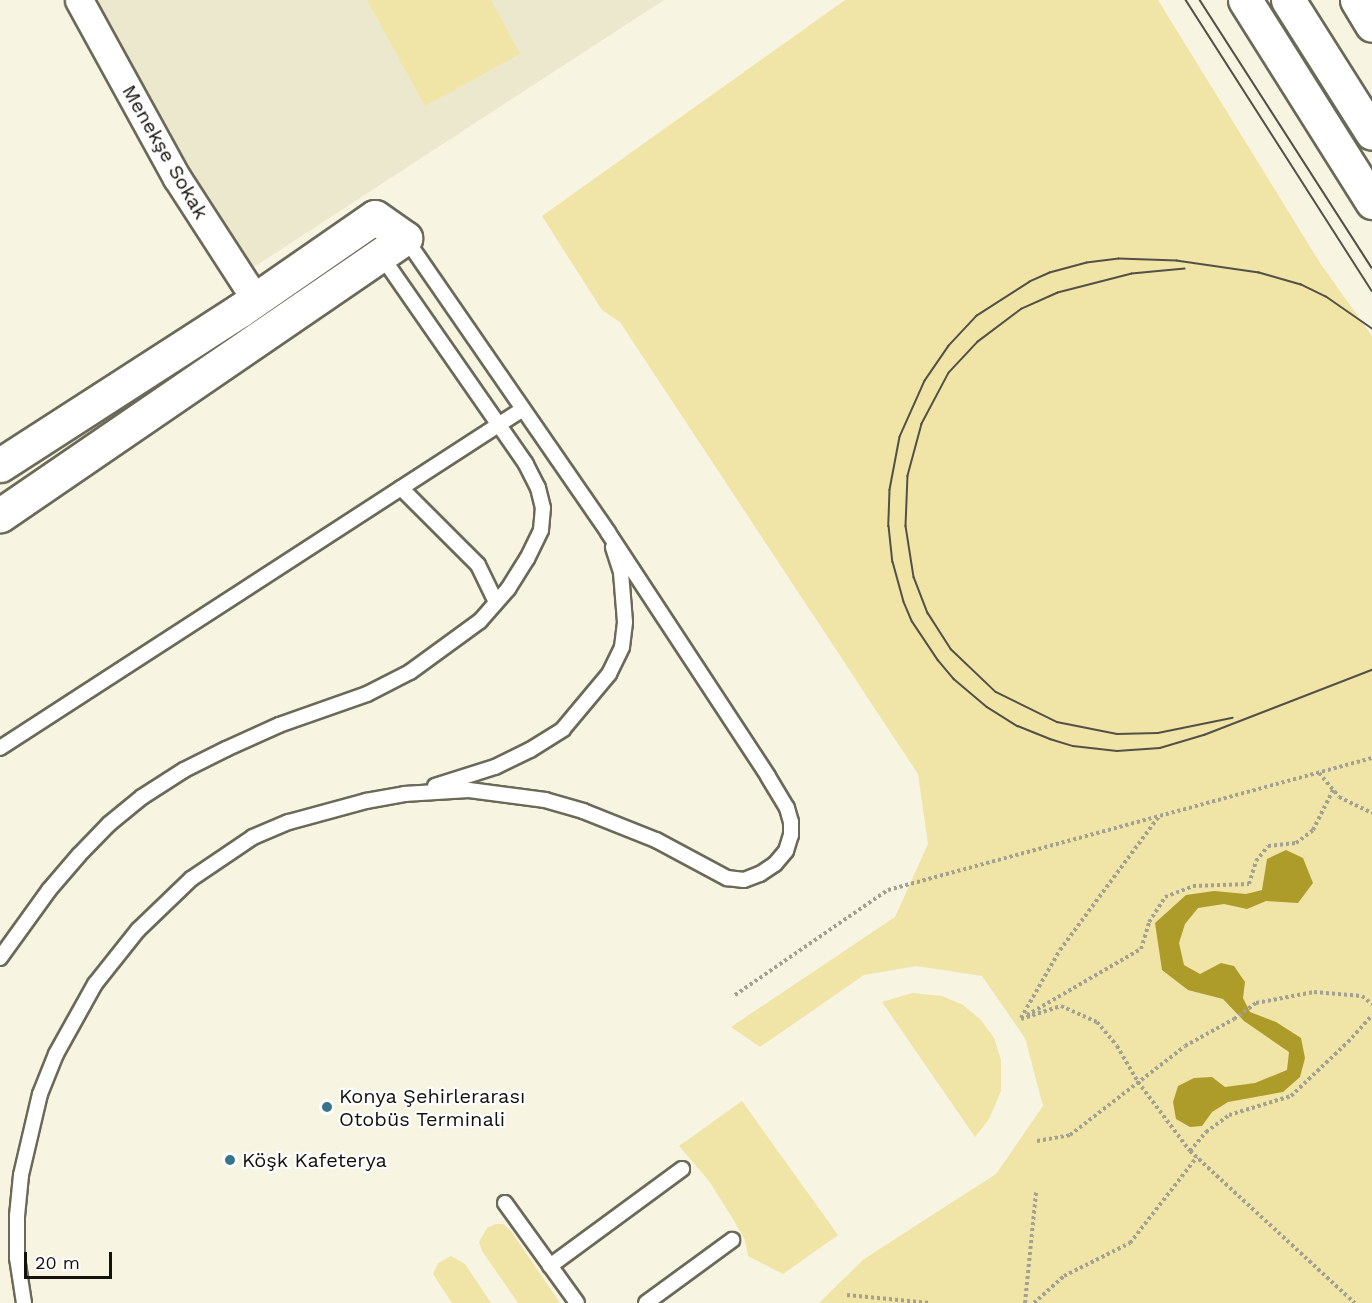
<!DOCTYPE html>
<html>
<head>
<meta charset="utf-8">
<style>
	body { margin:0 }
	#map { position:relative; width:1372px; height:1303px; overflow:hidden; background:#f7f4e1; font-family:"Work Sans",sans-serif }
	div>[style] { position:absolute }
	.built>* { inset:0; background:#ece8ce }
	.green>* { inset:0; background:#f0e5a7 }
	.water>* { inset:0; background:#ad9b2a }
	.path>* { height:4px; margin-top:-2px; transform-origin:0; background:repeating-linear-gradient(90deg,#a3a192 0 3px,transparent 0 6px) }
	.roads { filter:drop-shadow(2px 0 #6b6958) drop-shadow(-2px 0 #6b6958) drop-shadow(0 2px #6b6958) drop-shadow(0 -2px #6b6958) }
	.service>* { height:14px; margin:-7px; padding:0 7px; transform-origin:7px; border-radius:7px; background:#fff }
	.minor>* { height:27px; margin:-13.5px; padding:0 13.5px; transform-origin:13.5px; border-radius:13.5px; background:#fff }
	.tertiary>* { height:33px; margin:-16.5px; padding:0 16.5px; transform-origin:16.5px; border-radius:16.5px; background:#fff }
	.trunk>* { height:33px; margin:-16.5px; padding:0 16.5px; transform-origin:16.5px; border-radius:16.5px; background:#fff }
	.tram>* { height:1.5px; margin:-0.75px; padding:0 0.75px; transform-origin:0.75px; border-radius:0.75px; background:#525147 }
	.dots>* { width:16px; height:16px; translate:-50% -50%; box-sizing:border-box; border:3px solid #fff; border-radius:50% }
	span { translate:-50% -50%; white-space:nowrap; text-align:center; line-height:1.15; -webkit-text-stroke:4.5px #fff; paint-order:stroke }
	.street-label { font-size:20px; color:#13120b }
	.poi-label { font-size:20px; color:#13120b }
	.left { translate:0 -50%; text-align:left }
	.scale { position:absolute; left:24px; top:1252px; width:88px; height:27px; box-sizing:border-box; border:3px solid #13120b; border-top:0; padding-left:8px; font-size:18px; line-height:21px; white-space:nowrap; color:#13120b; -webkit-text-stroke:4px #fff; paint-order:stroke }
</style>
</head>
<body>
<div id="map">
	<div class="built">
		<i style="clip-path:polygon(95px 0,664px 0,254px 267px,211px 210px)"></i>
	</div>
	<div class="green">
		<i style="clip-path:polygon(367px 0,491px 0,520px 54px,425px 106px)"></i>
		<i style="clip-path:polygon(845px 0,1158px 0,1320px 263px,1372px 336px,1372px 1303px,819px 1303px,864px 1259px,996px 1174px,1043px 1106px,1025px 1038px,982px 976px,916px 966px,864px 975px,760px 1047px,731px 1027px,895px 917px,928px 844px,918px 774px,620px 322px,602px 310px,542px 216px)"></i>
		<i style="clip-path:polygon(912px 993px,942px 996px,963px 1005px,981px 1020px,994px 1038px,1001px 1060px,1001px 1091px,989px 1119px,975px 1137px,882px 1002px)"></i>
		<i style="clip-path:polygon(742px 1101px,838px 1235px,783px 1274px,748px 1256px,745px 1240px,733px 1219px,709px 1181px,679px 1146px)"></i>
		<i style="clip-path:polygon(496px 1224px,503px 1224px,511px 1231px,560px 1303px,518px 1303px,482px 1251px,479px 1242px,487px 1228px)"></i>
		<i style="clip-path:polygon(451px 1256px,465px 1264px,491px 1303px,452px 1303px,433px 1274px,438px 1263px)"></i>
	</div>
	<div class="water">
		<i style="clip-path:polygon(1286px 850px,1303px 858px,1313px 883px,1298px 903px,1266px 901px,1247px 909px,1224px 904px,1198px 908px,1185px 924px,1179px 943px,1184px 965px,1200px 974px,1221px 963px,1234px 966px,1245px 982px,1243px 998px,1250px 1012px,1276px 1022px,1301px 1038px,1305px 1058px,1300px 1077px,1283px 1092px,1228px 1102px,1212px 1112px,1202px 1126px,1190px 1127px,1176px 1119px,1173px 1102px,1178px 1086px,1194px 1078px,1212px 1077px,1225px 1087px,1255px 1083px,1287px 1070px,1289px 1052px,1244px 1021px,1223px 999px,1188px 990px,1162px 970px,1155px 923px,1186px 895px,1214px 891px,1246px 894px,1262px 890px,1267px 859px)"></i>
	</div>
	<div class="path">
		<i style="left:1319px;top:773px;width:31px;rotate:50deg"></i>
		<i style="left:1339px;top:797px;width:37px;rotate:26deg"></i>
		<i style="left:735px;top:995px;width:186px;rotate:-34.5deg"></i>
		<i style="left:888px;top:890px;width:502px;rotate:-15.26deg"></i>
		<i style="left:1027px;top:1015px;width:132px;rotate:-30.1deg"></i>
		<i style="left:1141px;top:949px;width:28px;rotate:-73deg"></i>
		<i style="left:1149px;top:922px;width:30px;rotate:-57deg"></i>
		<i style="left:1165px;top:897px;width:30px;rotate:-21deg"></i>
		<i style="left:1193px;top:886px;width:56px;rotate:-2deg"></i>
		<i style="left:1249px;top:884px;width:24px;rotate:-73deg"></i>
		<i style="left:1256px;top:861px;width:19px;rotate:-51deg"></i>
		<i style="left:1268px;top:846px;width:28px;rotate:-6deg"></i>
		<i style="left:1296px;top:843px;width:21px;rotate:-37deg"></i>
		<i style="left:1313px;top:830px;width:45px;rotate:-63.4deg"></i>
		<i style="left:1021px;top:1018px;width:78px;rotate:-60.2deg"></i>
		<i style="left:1060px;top:950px;width:167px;rotate:-53.5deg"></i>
		<i style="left:1021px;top:1019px;width:42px;rotate:-18deg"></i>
		<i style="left:1061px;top:1006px;width:39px;rotate:24deg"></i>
		<i style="left:1097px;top:1022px;width:31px;rotate:50deg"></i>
		<i style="left:1117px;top:1046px;width:42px;rotate:59.7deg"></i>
		<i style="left:1138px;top:1082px;width:86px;rotate:53deg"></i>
		<i style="left:1190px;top:1151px;width:224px;rotate:42.7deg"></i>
		<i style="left:1037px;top:1141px;width:34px;rotate:-10deg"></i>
		<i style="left:1070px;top:1135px;width:145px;rotate:-37.7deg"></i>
		<i style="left:1185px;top:1046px;width:56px;rotate:-28.9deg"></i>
		<i style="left:1234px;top:1019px;width:27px;rotate:-36deg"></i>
		<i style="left:1256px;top:1003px;width:59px;rotate:-10.7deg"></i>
		<i style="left:1314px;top:992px;width:48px;rotate:4.8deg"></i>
		<i style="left:1362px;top:996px;width:13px;rotate:39deg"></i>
		<i style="left:1190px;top:1151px;width:25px;rotate:-50deg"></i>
		<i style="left:1206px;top:1132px;width:29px;rotate:-36deg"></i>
		<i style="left:1229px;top:1115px;width:65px;rotate:-17deg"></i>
		<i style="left:1291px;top:1096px;width:79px;rotate:-43.5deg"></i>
		<i style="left:1348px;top:1042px;width:36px;rotate:-48deg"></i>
		<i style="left:847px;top:1295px;width:83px;rotate:5.5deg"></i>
		<i style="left:1025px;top:1303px;width:111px;rotate:-84.3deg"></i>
		<i style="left:1034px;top:1303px;width:40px;rotate:-42deg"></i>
		<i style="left:1064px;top:1276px;width:74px;rotate:-26.6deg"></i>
		<i style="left:1130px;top:1243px;width:109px;rotate:-52.1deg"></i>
	</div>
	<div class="roads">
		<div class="service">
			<i style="left:401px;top:488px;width:109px;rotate:45deg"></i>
			<i style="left:478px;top:565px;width:41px;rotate:64.1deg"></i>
			<i style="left:0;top:748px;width:623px;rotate:-32.95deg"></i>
			<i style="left:435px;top:786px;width:63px;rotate:-17.6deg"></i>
			<i style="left:495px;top:767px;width:39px;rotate:-26deg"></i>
			<i style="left:530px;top:750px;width:39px;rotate:-32deg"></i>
			<i style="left:563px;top:729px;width:72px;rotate:-50.1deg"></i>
			<i style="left:609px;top:674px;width:30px;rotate:-64deg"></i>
			<i style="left:622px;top:647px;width:25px;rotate:-83deg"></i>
			<i style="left:625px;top:622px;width:50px;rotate:-94.6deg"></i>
			<i style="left:621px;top:572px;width:26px;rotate:-108deg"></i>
			<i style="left:0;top:958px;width:84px;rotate:-54.2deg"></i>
			<i style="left:49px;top:890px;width:46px;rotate:-49.4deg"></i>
			<i style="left:79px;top:855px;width:43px;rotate:-45.9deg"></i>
			<i style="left:109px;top:824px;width:43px;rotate:-39.3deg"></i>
			<i style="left:142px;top:797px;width:50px;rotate:-32.7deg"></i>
			<i style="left:184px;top:770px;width:47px;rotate:-26.6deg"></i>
			<i style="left:226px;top:749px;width:58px;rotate:-24.4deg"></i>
			<i style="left:279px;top:725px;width:93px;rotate:-19.4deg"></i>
			<i style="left:367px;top:694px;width:48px;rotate:-27.1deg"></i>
			<i style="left:410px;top:672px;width:87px;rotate:-36.1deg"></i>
			<i style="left:480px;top:621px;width:43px;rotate:-48.8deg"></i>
			<i style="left:508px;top:589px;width:36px;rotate:-58deg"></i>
			<i style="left:527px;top:559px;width:32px;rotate:-64deg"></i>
			<i style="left:541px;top:530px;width:22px;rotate:-85deg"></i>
			<i style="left:543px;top:508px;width:21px;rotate:-104deg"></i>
			<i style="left:538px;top:488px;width:27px;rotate:-117deg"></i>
			<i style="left:526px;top:464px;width:256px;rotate:-124.8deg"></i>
			<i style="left:505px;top:1203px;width:123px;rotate:54.2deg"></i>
			<i style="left:550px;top:1266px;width:164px;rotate:-36.3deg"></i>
			<i style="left:24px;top:1303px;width:46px;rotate:-98.8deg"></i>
			<i style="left:17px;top:1258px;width:42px;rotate:-90deg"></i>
			<i style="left:17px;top:1216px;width:41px;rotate:-84.4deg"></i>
			<i style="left:21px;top:1175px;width:83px;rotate:-76.8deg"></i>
			<i style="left:40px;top:1094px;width:43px;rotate:-68.2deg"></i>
			<i style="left:56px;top:1054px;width:80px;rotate:-60.9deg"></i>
			<i style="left:95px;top:984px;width:69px;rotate:-51.5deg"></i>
			<i style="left:138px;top:930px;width:74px;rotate:-43.9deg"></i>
			<i style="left:191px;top:879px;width:75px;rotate:-34.1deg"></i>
			<i style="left:253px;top:837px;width:39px;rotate:-23deg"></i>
			<i style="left:289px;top:822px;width:80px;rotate:-15.3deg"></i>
			<i style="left:366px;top:801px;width:39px;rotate:-10deg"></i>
			<i style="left:404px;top:794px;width:65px;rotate:-3.5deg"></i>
			<i style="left:469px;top:790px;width:77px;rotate:7.5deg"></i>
			<i style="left:545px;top:800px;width:40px;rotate:16deg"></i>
			<i style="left:583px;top:811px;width:79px;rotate:21.7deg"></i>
			<i style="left:656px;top:840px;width:81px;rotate:28.2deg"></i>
			<i style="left:727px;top:878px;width:17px;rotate:7deg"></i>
			<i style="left:744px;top:880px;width:17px;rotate:-21deg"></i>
			<i style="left:760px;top:874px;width:18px;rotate:-34deg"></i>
			<i style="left:775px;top:864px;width:17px;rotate:-50deg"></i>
			<i style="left:786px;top:851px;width:17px;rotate:-73deg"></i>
			<i style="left:791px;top:835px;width:13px;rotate:-90deg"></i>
			<i style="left:791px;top:822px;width:15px;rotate:-106deg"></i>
			<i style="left:787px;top:808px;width:37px;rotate:-121deg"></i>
			<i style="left:768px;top:776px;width:292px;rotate:-123.3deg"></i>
			<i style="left:608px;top:532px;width:357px;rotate:-124.6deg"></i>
			<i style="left:646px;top:1303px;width:107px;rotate:-36.2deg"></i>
		</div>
		<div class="minor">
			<i style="left:79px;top:0;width:203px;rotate:61.2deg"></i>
			<i style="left:177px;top:178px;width:145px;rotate:57.1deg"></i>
		</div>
		<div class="tertiary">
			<i style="left:0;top:465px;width:284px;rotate:-32.8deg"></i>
			<i style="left:239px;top:311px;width:165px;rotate:-34.7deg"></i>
			<i style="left:375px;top:217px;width:37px;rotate:35deg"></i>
			<i style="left:405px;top:238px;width:491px;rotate:145.6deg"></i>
		</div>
		<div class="trunk">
			<i style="left:1245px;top:0;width:239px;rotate:57.8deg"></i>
			<i style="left:1288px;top:0;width:157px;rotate:57.7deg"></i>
			<i style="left:1357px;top:0;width:29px;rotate:59deg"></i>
		</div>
	</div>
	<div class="tram">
		<i style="left:1186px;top:0;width:345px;rotate:57.4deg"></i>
		<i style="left:1200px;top:0;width:318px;rotate:57.3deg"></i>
		<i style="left:1185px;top:269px;width:53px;rotate:174.6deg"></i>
		<i style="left:1132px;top:274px;width:76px;rotate:165.6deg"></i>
		<i style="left:1058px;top:293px;width:39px;rotate:156deg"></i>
		<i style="left:1022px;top:309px;width:55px;rotate:143.1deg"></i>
		<i style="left:978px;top:342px;width:42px;rotate:133.1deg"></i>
		<i style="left:949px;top:373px;width:58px;rotate:117.9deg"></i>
		<i style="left:922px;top:424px;width:54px;rotate:105.1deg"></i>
		<i style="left:908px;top:476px;width:50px;rotate:92.3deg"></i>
		<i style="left:906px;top:526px;width:52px;rotate:81.1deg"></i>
		<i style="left:914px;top:577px;width:39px;rotate:69deg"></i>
		<i style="left:928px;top:613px;width:43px;rotate:57.4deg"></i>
		<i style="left:951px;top:649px;width:62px;rotate:43.7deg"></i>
		<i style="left:996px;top:692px;width:68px;rotate:26.2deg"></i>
		<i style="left:1057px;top:722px;width:61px;rotate:11.3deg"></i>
		<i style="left:1117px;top:734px;width:41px;rotate:-1.4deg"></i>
		<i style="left:1158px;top:733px;width:76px;rotate:-11.5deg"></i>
		<i style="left:1372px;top:329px;width:56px;rotate:-145.2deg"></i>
		<i style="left:1326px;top:297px;width:28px;rotate:-154deg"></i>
		<i style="left:1301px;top:285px;width:44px;rotate:-164.1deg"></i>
		<i style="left:1259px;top:273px;width:83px;rotate:-171.7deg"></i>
		<i style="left:1177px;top:261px;width:58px;rotate:-178deg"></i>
		<i style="left:1119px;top:259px;width:32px;rotate:173deg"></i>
		<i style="left:1087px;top:263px;width:38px;rotate:165deg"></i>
		<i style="left:1050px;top:273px;width:22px;rotate:156deg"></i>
		<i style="left:1030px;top:282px;width:63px;rotate:147.3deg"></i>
		<i style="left:977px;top:316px;width:41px;rotate:133deg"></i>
		<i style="left:949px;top:346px;width:42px;rotate:124.4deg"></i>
		<i style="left:925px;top:381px;width:61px;rotate:114.1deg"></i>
		<i style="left:900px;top:437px;width:54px;rotate:100.7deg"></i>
		<i style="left:890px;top:490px;width:36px;rotate:92deg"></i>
		<i style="left:889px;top:526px;width:36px;rotate:84deg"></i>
		<i style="left:893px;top:562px;width:41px;rotate:74.6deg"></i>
		<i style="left:904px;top:602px;width:21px;rotate:67deg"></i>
		<i style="left:912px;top:621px;width:47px;rotate:56.3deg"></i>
		<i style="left:938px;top:660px;width:25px;rotate:50deg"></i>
		<i style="left:954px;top:679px;width:43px;rotate:40.3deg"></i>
		<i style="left:987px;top:707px;width:36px;rotate:32deg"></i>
		<i style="left:1018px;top:726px;width:35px;rotate:22deg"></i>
		<i style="left:1050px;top:739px;width:24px;rotate:17deg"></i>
		<i style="left:1073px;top:746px;width:44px;rotate:6.5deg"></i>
		<i style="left:1117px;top:751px;width:43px;rotate:-4deg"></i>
		<i style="left:1160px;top:748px;width:46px;rotate:-16.5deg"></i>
		<i style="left:1204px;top:735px;width:180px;rotate:-21.2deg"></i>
	</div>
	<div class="dots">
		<i style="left:327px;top:1107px;background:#38758b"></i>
		<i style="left:230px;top:1160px;background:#38758b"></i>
	</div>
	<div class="street-label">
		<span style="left:165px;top:152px;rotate:60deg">Menekşe Sokak</span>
	</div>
	<div class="poi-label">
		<span class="left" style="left:339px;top:1108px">Konya Şehirlerarası<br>Otobüs Terminali</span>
		<span class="left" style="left:242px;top:1160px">Köşk Kafeterya</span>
	</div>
	<div class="scale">20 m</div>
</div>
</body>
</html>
